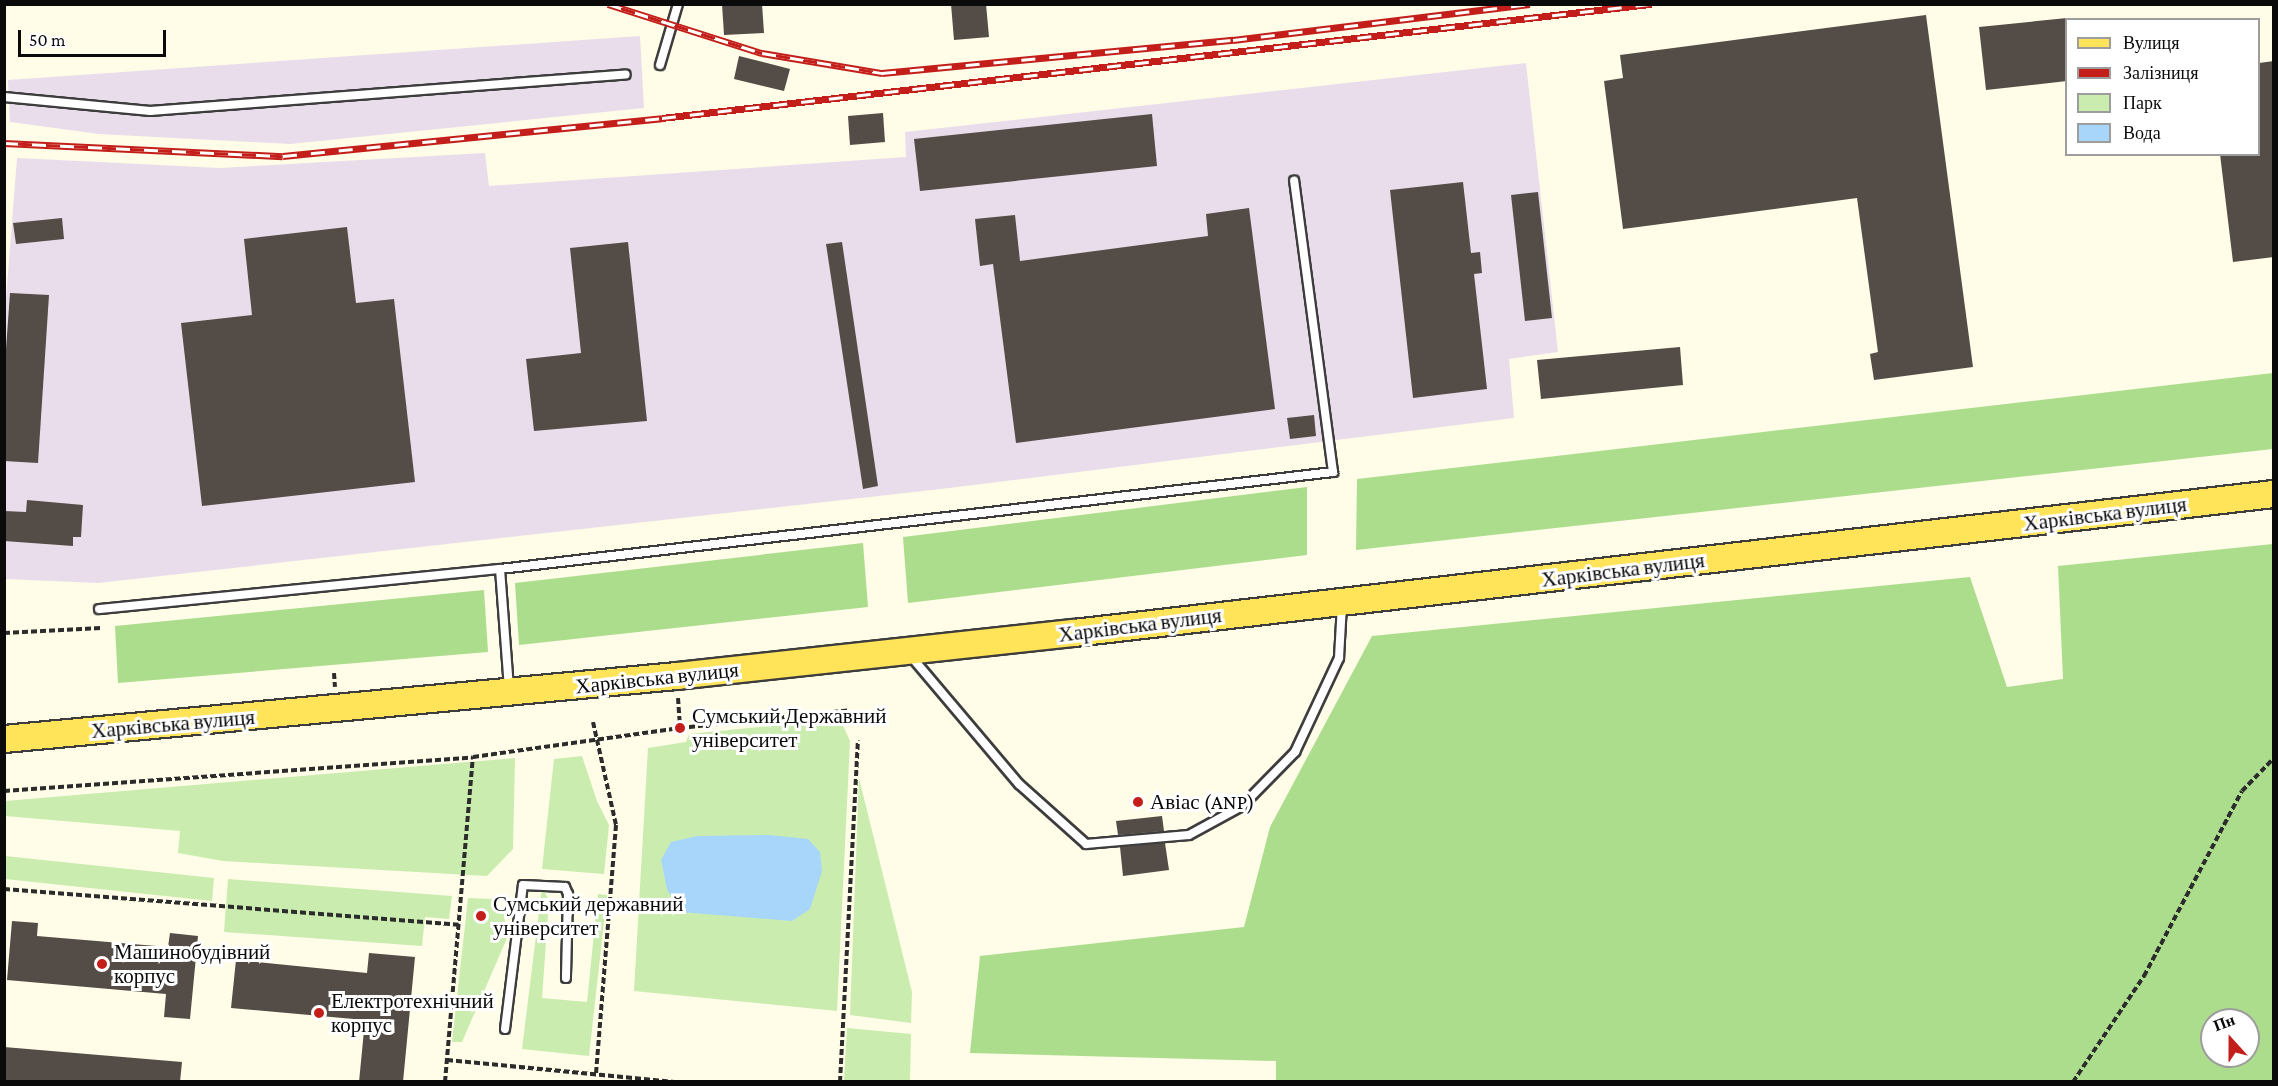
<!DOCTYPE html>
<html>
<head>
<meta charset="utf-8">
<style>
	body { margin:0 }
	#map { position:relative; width:2278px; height:1086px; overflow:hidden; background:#fffce8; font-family:"Crimson Pro",serif }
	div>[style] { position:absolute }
	.industrial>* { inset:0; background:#eaddeb }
	.green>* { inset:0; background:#caecaf }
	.forest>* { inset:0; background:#acdd8d }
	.water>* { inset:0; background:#a8d6fb }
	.building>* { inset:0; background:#544c46 }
	.path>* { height:4px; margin-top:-2px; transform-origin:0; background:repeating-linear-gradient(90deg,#2c2c2c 0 6px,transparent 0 9px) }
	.roads { filter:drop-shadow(2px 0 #3d3d3d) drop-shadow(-2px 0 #3d3d3d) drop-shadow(0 2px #3d3d3d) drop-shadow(0 -2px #3d3d3d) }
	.lane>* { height:8px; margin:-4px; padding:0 4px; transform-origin:4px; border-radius:4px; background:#fff }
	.primary>* { height:26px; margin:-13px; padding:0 13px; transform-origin:13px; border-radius:13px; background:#ffe358 }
	.rail>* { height:7px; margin-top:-3.5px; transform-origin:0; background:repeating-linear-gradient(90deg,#fff 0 14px,#c31e1a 0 28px); box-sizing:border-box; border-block:2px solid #c31e1a }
	.dots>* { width:16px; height:16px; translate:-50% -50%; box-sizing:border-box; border:3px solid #fff; border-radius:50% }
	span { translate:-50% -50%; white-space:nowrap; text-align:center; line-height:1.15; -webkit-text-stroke:6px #fff; paint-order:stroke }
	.street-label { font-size:21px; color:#0a0a0a }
	.poi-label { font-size:21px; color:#0a0a0a }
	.left { translate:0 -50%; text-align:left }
	.frame { position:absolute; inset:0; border:6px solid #0a0a0a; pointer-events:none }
	.legend { position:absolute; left:2065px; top:18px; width:195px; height:138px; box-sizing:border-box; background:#fff; border:2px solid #9d9d9d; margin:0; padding:8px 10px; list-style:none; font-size:18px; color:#0a0a0a }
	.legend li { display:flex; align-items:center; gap:12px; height:30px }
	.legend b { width:30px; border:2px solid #9d9d9d }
	.north { position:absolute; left:2200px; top:1008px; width:60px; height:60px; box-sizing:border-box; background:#fff; border:2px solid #9d9d9d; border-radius:50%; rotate:339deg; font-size:16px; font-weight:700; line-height:24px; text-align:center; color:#0a0a0a }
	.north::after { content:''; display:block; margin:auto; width:21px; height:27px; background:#c31e1a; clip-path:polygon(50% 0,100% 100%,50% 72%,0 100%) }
	.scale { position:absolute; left:18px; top:30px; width:148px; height:27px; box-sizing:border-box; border:3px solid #0a0a0a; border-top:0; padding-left:8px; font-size:18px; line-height:21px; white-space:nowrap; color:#0a0a0a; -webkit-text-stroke:4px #fff; paint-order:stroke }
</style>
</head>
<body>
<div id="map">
	<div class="industrial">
		<i style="clip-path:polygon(640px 36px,644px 108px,290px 144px,99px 134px,10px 122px,8px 80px)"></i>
		<i style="clip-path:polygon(1526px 63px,1558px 352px,1509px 359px,1514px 418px,941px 489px,98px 583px,5px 579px,4px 324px,17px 158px,220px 168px,485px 153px,489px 186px,906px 157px,905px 132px)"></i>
	</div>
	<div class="green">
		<i style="clip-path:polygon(840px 719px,850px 741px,837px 1011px,634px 991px,648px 748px,686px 742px,689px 734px)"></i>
		<i style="clip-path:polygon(582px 756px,597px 801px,609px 825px,604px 874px,542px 869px,554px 759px)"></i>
		<i style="clip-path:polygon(515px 758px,513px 849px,487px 876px,223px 861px,178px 853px,180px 831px,5px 816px,5px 801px)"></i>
		<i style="clip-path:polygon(859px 778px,912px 992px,911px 1023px,850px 1015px)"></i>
		<i style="clip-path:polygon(5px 856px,214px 878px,212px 901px,5px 879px)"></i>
		<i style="clip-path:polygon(228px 879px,452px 896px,449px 919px,425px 917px,422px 946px,224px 932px)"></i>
		<i style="clip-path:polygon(542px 887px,549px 900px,542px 998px,587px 1002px,598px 894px,607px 895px,589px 1056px,522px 1049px)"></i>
		<i style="clip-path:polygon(468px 898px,492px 899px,504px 913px,507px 938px,462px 1042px,452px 1042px)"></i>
		<i style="clip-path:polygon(847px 1028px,911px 1034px,910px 1081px,844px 1081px)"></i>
	</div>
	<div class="forest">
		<i style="clip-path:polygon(2273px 373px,2273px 449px,1356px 550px,1357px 479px)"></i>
		<i style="clip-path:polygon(1307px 487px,1307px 555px,908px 603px,903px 537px)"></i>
		<i style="clip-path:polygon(863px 543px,868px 607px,519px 645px,515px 583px)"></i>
		<i style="clip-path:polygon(evenodd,2273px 544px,2273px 1081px,1276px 1082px,1276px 1061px,970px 1053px,980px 956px,1244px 927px,1270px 827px,1372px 636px,1970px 577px,2007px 687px,2063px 679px,2058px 566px,2273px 544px,2212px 1020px,2248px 1020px,2248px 1056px,2212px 1056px,2212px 1020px)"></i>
		<i style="clip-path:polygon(484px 590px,488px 652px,118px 683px,115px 626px)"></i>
	</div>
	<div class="water">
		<i style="clip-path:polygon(769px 835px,808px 839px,820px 852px,822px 871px,810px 909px,792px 921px,680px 912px,667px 889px,661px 860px,671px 842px,697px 836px)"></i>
	</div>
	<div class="building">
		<i style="clip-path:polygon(722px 4px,762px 4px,764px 33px,724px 35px)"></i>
		<i style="clip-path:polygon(951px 4px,986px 4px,989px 37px,954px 40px)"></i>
		<i style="clip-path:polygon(1926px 15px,1973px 367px,1874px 380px,1870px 354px,1878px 352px,1857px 198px,1623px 229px,1604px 81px,1623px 78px,1620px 55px)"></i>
		<i style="clip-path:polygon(2067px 18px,2067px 81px,1986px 90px,1979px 27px)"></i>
		<i style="clip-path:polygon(739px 56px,790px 69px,784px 91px,734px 79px)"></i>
		<i style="clip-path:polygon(2274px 61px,2274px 257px,2233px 262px,2220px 154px,2259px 154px,2259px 63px)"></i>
		<i style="clip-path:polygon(883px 113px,885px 142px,850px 145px,848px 116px)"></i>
		<i style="clip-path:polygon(1152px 114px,1157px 166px,920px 191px,914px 139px)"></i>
		<i style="clip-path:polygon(1463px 182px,1471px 253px,1480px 252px,1482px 273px,1474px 274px,1487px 389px,1413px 398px,1390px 190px)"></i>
		<i style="clip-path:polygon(1538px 192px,1552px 318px,1525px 321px,1511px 195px)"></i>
		<i style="clip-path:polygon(1249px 208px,1275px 409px,1016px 443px,993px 264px,980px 266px,975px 219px,1015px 215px,1020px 261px,1208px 236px,1206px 214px)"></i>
		<i style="clip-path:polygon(62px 218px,64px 239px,16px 244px,13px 223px)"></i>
		<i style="clip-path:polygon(347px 227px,356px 303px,394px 299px,415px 482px,202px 506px,181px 323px,252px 315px,244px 239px)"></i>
		<i style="clip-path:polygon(628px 242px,647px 421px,534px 431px,526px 359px,581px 353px,570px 248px)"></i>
		<i style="clip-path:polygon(842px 242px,878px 486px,863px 489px,826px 244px)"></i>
		<i style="clip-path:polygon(10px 293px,49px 295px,38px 463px,4px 461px,4px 377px)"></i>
		<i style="clip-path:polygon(1680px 347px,1683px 385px,1541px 399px,1537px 360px)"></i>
		<i style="clip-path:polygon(1314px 415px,1316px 436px,1290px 439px,1287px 418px)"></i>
		<i style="clip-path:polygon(27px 500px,83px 505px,81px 537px,73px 537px,73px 546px,4px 541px,4px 511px,26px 512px)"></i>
		<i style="clip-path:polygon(1162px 816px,1164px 831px,1118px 835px,1116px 821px)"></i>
		<i style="clip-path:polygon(1165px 843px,1169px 870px,1123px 876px,1120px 847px)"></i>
		<i style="clip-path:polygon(12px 921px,38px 923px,37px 936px,168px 947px,170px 933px,198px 936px,190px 1019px,164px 1017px,166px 994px,7px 980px)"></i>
		<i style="clip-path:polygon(369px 953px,415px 957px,403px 1082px,359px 1082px,365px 1020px,231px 1008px,236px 960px,367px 973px)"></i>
		<i style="clip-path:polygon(4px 1047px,182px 1062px,180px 1082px,4px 1082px)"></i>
	</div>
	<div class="path">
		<i style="left:4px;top:140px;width:79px;rotate:90deg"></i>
		<i style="left:4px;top:633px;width:97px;rotate:-3deg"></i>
		<i style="left:334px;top:673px;width:14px;rotate:86deg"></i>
		<i style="left:678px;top:698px;width:30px;rotate:86deg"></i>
		<i style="left:593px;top:722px;width:106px;rotate:77.4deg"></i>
		<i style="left:616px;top:825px;width:249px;rotate:94.6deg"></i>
		<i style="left:4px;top:791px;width:470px;rotate:-4.1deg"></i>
		<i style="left:473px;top:757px;width:209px;rotate:-8deg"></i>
		<i style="left:680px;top:728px;width:171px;rotate:-6deg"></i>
		<i style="left:4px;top:889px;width:456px;rotate:4.5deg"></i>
		<i style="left:447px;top:1060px;width:231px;rotate:5.5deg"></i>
		<i style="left:445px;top:1082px;width:326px;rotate:-85.1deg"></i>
		<i style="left:840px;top:1082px;width:342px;rotate:-87deg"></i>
		<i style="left:2073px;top:1082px;width:128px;rotate:-56.2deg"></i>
		<i style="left:2144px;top:976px;width:209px;rotate:-62.1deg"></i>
		<i style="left:2242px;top:791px;width:46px;rotate:-45.9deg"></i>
	</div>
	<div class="roads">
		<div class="lane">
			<i style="left:660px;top:65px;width:64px;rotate:-73.6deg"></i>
			<i style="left:4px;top:97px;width:147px;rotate:5.5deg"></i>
			<i style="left:150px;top:111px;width:477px;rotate:-4.4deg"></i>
			<i style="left:500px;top:569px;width:839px;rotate:-6.64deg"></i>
			<i style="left:1333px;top:472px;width:294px;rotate:-97.6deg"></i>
			<i style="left:99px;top:609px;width:403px;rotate:-5.7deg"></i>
			<i style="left:500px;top:569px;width:120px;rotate:85.7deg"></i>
			<i style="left:909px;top:654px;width:170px;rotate:49.8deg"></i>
			<i style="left:1019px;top:784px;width:90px;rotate:41.8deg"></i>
			<i style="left:1086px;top:844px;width:103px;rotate:-5deg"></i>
			<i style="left:1189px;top:835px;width:60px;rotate:-28.7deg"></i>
			<i style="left:1242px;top:806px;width:76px;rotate:-45.5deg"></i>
			<i style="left:1295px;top:752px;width:104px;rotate:-64.9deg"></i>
			<i style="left:1339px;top:658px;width:53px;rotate:-86.8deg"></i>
			<i style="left:505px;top:1029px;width:145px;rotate:-82.9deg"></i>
			<i style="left:523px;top:885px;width:42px;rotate:2.7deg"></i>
			<i style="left:565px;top:887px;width:8px;rotate:67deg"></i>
			<i style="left:568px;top:894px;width:84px;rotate:91.4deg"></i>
		</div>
		<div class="primary">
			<i style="left:4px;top:739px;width:676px;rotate:-5.35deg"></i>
			<i style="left:677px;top:676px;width:399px;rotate:-6.2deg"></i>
			<i style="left:1074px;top:633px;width:1208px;rotate:-6.61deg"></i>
		</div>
	</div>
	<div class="rail">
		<i style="left:608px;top:4px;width:162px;rotate:17.7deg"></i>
		<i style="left:762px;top:53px;width:122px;rotate:9.5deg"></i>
		<i style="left:882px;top:73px;width:353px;rotate:-5.4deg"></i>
		<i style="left:1233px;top:40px;width:299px;rotate:-6.9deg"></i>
		<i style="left:4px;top:143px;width:279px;rotate:2.7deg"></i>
		<i style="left:283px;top:156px;width:381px;rotate:-5.7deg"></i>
		<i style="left:662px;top:118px;width:996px;rotate:-6.58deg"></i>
	</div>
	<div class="dots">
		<i style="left:680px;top:728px;background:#c31e1a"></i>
		<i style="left:1138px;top:802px;background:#c31e1a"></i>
		<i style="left:481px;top:916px;background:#c31e1a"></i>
		<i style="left:102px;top:964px;background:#c31e1a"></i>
		<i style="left:319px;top:1013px;background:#c31e1a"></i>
	</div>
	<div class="street-label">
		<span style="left:2105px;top:514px;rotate:-7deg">Харківська вулиця</span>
		<span style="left:1623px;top:570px;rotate:-7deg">Харківська вулиця</span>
		<span style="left:1140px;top:625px;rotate:-7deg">Харківська вулиця</span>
		<span style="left:657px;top:678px;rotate:-6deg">Харківська вулиця</span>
		<span style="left:173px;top:724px;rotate:-5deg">Харківська вулиця</span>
	</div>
	<div class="poi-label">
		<span class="left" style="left:692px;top:728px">Сумський Державний<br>університет</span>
		<span class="left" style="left:1150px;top:802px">Авіас (ANP)</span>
		<span class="left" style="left:493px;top:916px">Сумський державний<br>університет</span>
		<span class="left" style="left:114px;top:964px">Машинобудівний<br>корпус</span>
		<span class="left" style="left:331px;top:1013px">Електротехнічний<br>корпус</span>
	</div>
	<div class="frame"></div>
	<ul class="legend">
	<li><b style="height:8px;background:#ffe358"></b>Вулиця</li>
	<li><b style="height:8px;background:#c31e1a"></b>Залізниця</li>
	<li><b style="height:16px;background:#caecaf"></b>Парк</li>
	<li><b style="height:16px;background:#a8d6fb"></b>Вода</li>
	</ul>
	<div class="north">Пн</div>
	<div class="scale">50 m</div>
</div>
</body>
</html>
